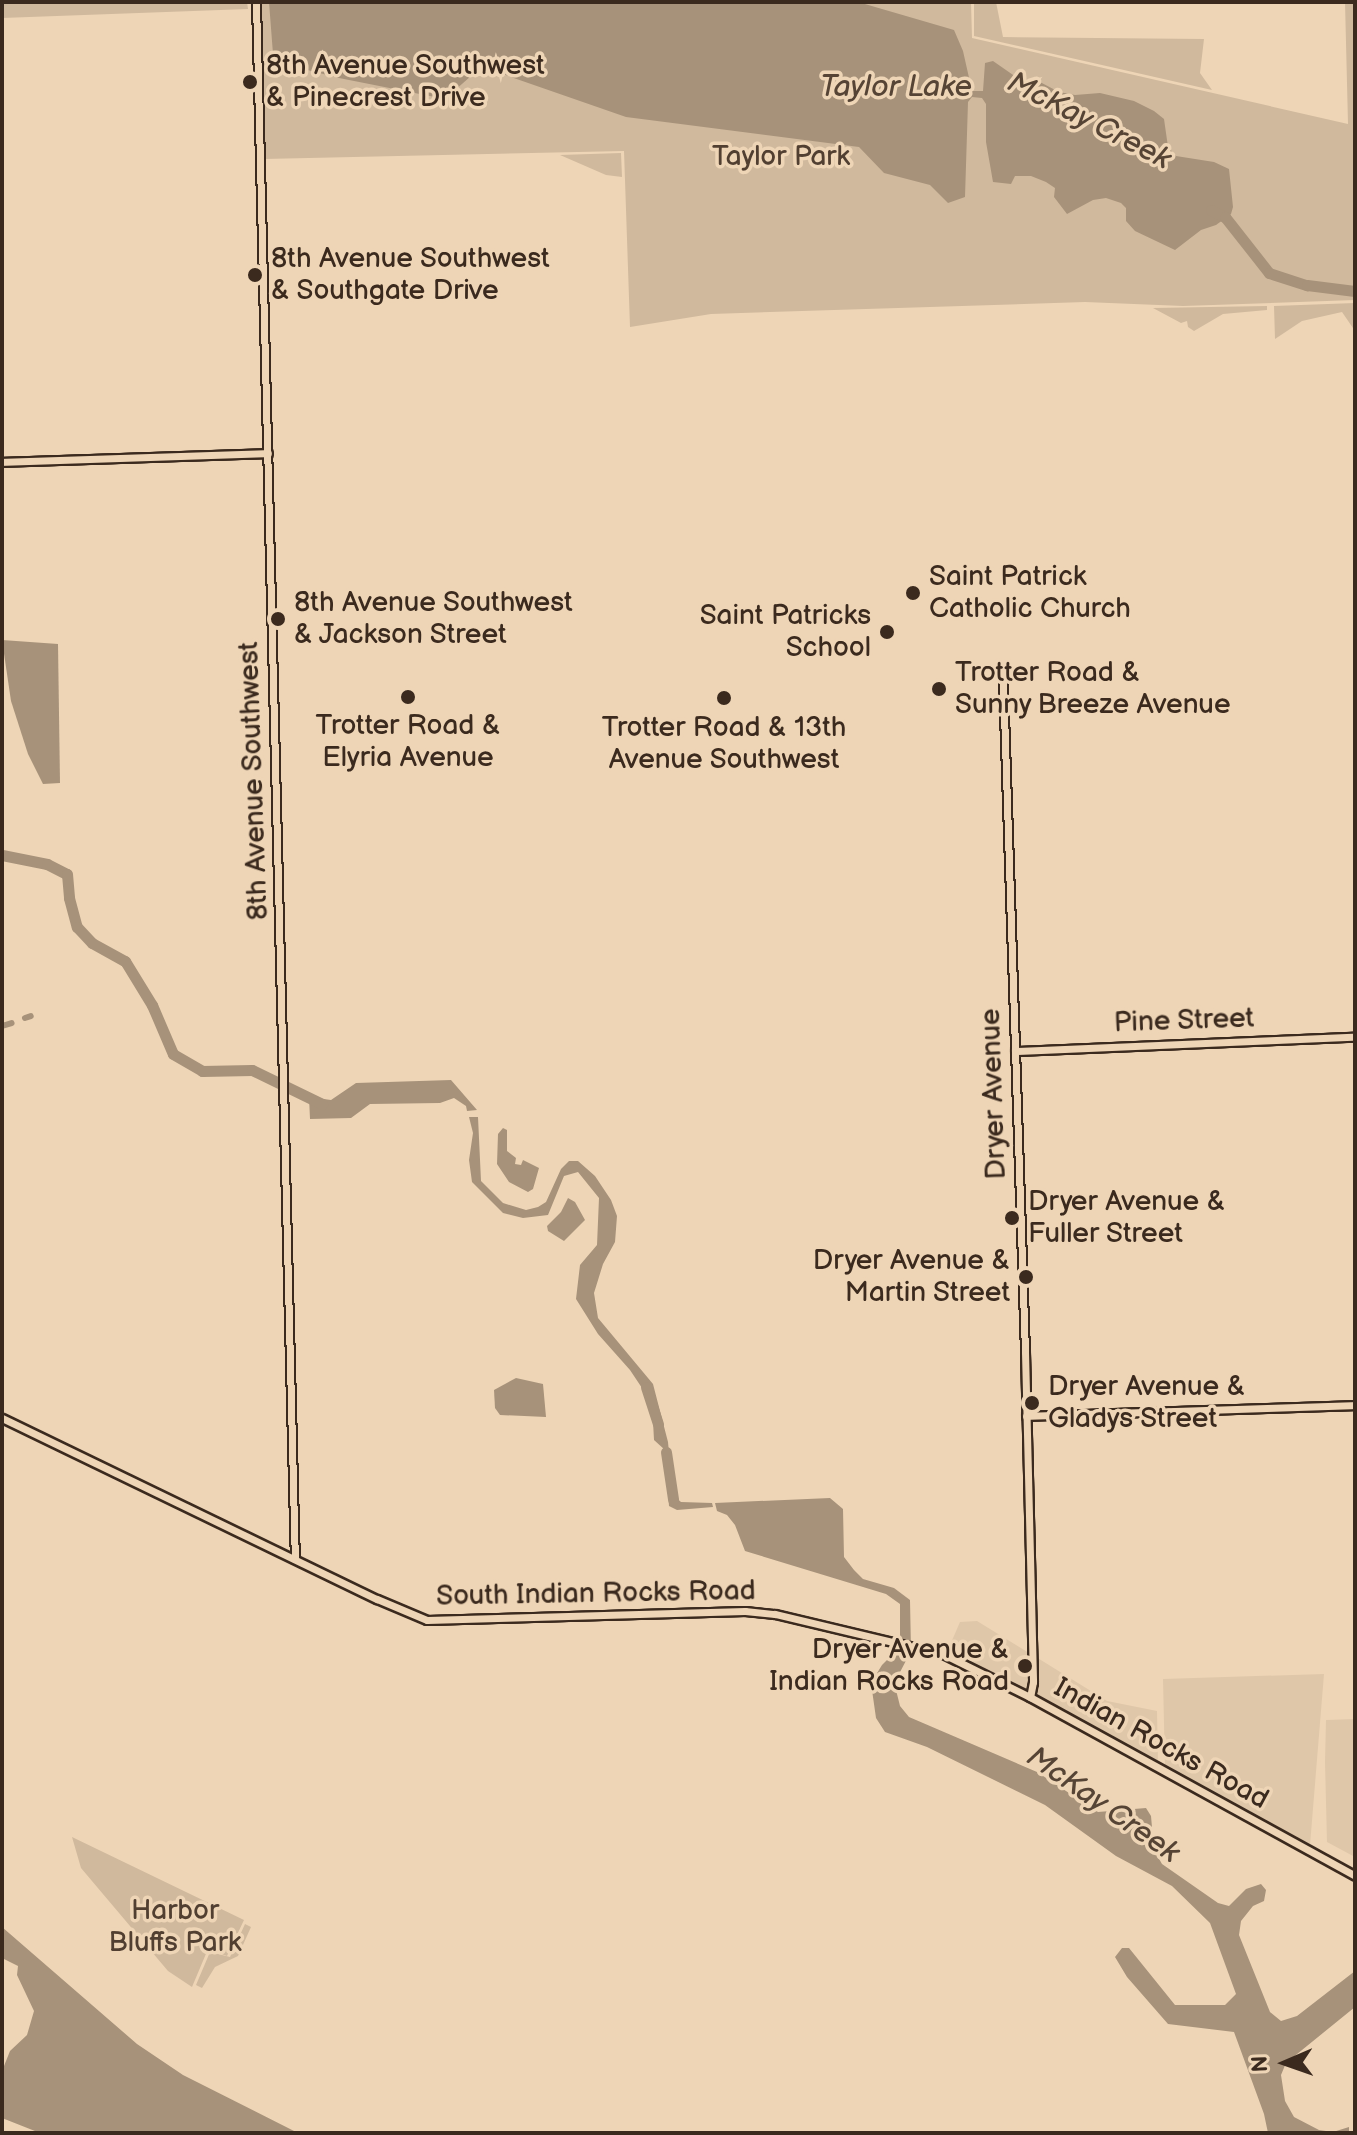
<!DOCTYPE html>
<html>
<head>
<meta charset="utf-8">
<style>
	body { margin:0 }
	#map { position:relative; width:1357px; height:2135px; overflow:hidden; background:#eed5b6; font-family:"Balsamiq Sans",sans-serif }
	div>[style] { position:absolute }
	.built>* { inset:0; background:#dfc7a9 }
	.green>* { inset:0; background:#d0b99d }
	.water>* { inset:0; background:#a7927a }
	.canal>* { height:6px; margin:-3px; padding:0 3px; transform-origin:3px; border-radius:3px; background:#a7927a }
	.river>* { height:11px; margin:-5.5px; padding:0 5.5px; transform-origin:5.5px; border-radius:5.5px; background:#a7927a }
	.roads { filter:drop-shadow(2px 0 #3b2a1e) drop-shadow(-2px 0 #3b2a1e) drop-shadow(0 2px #3b2a1e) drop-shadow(0 -2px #3b2a1e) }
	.secondary>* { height:7px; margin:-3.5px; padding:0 3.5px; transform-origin:3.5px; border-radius:3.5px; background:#eed5b6 }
	.dots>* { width:22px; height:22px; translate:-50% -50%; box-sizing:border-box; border:4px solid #eed5b6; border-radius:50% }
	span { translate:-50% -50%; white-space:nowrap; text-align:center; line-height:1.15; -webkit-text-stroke:7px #eed5b6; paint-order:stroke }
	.poi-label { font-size:28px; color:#3b2a1e }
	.left { translate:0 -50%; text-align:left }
	.right { translate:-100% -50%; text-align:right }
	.park-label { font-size:28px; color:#513f31 }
	.street-label { font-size:28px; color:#3b2a1e }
	.water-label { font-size:30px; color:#564435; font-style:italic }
	.frame { position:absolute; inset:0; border:4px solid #3b2a1e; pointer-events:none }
	.north { position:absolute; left:1245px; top:2023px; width:80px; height:80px; -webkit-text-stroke:6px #eed5b6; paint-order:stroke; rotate:268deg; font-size:22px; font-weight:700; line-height:32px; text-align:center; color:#3b2a1e }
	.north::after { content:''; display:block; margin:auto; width:28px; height:36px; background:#3b2a1e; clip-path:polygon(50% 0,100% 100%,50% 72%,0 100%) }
</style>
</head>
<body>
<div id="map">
	<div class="built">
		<i style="clip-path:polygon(977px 1621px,1029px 1653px,1028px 1692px,947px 1652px,960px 1622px)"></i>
		<i style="clip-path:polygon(1036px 1657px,1107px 1701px,1157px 1711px,1158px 1764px,1034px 1695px)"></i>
		<i style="clip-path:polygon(1324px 1674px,1310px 1845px,1165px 1768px,1163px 1679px)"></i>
		<i style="clip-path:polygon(1355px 1719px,1355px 1857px,1327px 1842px,1325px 1762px,1326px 1720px)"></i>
	</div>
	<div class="green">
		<i style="clip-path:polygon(2px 2px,247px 2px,248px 9px,2px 18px)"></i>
		<i style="clip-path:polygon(260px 2px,971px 2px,972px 38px,1348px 124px,1345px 2px,1355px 2px,1355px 300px,1183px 306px,1085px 302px,711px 314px,630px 327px,624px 151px,264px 159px)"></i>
		<i style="clip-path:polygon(974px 2px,996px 2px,1003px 37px,1204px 39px,1200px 73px,1212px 90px,974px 36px)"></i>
		<i style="clip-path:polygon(621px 153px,622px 177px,606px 175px,560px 155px)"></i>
		<i style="clip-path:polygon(1355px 303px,1355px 331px,1342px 312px,1302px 321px,1275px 339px,1274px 306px)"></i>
		<i style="clip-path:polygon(1267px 306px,1267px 310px,1223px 314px,1194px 331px,1188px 327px,1187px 321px,1181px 323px,1153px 308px)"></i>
		<i style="clip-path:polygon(72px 1837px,244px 1920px,227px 1956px,208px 1949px,192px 1987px,168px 1971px,81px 1868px)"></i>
		<i style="clip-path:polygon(245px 1924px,251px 1927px,238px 1956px,215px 1967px,202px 1988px,196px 1985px,210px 1952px,230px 1957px)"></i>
	</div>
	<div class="water">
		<i style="clip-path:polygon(269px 2px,858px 2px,954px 30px,963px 51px,972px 91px,983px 91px,985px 63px,993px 61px,1016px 77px,1038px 81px,1059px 92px,1075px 95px,1100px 93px,1134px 101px,1154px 111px,1164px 119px,1168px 147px,1176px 156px,1214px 162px,1229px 169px,1233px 207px,1231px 214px,1216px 225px,1201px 230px,1175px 250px,1135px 231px,1126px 221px,1126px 208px,1121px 203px,1106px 198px,1093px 200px,1067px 214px,1054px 197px,1055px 188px,1046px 182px,1031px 176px,1015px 176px,1011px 184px,993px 182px,986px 142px,986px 104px,982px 98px,972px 97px,968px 102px,965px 197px,948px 203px,930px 185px,884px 173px,859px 147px,626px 117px,491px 70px,471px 76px,445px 99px,339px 78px,280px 63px,273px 54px)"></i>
		<i style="clip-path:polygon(2px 640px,58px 644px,60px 783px,43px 784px,28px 754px,11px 701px)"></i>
		<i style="clip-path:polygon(451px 1080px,477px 1110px,467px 1111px,466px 1106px,454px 1098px,440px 1103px,370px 1104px,351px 1118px,310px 1119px,309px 1097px,331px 1100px,356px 1083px)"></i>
		<i style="clip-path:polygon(469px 1117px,478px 1117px,481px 1181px,503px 1203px,526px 1210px,538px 1207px,546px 1202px,561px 1169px,569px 1161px,578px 1161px,595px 1176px,611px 1200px,617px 1216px,615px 1242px,603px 1264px,594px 1293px,598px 1318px,653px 1384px,668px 1442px,673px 1495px,681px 1502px,712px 1503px,713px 1507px,677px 1510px,669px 1506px,665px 1450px,654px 1440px,652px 1403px,630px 1370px,598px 1334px,576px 1299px,580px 1265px,597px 1245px,599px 1198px,578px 1172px,564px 1176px,548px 1215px,523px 1218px,503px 1213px,472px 1182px,469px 1160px,473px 1133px)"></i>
		<i style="clip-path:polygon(503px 1128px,507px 1130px,507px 1151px,516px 1158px,515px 1164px,521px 1165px,523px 1160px,539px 1168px,533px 1189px,528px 1192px,509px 1182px,497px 1164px,498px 1134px)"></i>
		<i style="clip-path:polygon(568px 1198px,575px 1202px,585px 1220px,564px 1241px,548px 1231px,547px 1226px,561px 1212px)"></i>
		<i style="clip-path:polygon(516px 1378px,543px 1384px,546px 1417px,500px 1415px,495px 1408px,494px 1390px)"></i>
		<i style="clip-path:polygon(830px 1498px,843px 1509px,844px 1557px,854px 1570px,863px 1579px,894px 1588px,910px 1600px,911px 1651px,898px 1676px,896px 1690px,900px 1706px,909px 1717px,1037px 1772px,1098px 1812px,1146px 1808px,1151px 1816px,1154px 1850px,1162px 1864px,1218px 1903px,1229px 1906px,1246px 1889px,1261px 1884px,1266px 1890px,1264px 1901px,1253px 1906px,1241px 1921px,1239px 1935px,1270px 2012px,1281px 2021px,1297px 2016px,1355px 1971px,1355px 2007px,1286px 2063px,1281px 2075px,1285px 2101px,1294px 2117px,1319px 2130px,1333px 2132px,1349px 2127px,1349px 2133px,1268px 2133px,1264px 2114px,1234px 2032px,1168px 2024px,1127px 1977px,1115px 1957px,1122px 1948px,1129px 1948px,1175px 2005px,1225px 2005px,1236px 1994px,1210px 1923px,1172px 1886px,1116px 1856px,1045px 1805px,927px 1747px,885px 1732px,876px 1718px,871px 1683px,882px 1665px,900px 1647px,900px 1604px,886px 1594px,745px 1551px,735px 1525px,727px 1515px,717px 1511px,715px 1503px)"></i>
		<i style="clip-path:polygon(2px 1927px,137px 2044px,183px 2075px,298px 2133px,40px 2133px,2px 2118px,2px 2071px,10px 2051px,27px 2035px,34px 2011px,17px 1975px,18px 1966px,2px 1958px)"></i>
	</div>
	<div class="canal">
		<i style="left:25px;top:1018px;width:6px;rotate:-18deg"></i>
		<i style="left:2px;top:1026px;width:10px;rotate:-17deg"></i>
	</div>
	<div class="river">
		<i style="left:1211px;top:210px;width:16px;rotate:27deg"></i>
		<i style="left:1225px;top:217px;width:71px;rotate:51.8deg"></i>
		<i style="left:1269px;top:273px;width:40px;rotate:18deg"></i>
		<i style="left:1307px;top:285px;width:48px;rotate:7.1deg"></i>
		<i style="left:2px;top:855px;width:46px;rotate:11.3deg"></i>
		<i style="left:47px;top:864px;width:22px;rotate:27deg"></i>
		<i style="left:67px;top:874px;width:24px;rotate:85deg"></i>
		<i style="left:69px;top:898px;width:30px;rotate:75deg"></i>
		<i style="left:77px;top:927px;width:22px;rotate:47deg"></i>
		<i style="left:92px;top:943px;width:38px;rotate:29deg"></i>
		<i style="left:125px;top:961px;width:52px;rotate:58.5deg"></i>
		<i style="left:152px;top:1005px;width:53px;rotate:66.8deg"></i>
		<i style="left:173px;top:1054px;width:34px;rotate:30deg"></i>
		<i style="left:202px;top:1071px;width:50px;rotate:-1.1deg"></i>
		<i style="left:252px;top:1070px;width:78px;rotate:25.9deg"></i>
		<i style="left:646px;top:1387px;width:39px;rotate:72deg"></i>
		<i style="left:666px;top:1452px;width:48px;rotate:81.5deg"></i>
	</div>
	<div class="roads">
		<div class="secondary">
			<i style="left:256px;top:2px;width:1557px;rotate:88.57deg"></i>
			<i style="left:2px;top:462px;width:266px;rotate:-1.9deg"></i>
			<i style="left:1003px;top:682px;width:670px;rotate:88.12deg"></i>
			<i style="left:1025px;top:1352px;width:330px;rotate:88.6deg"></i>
			<i style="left:1033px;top:1682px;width:15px;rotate:101deg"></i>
			<i style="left:1015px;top:1051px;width:340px;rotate:-2.4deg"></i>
			<i style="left:1026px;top:1416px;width:329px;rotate:-1.9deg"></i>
			<i style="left:2px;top:1418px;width:416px;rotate:25.8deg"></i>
			<i style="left:377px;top:1599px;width:54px;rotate:22.8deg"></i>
			<i style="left:427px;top:1620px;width:318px;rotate:-1.6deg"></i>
			<i style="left:745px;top:1611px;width:30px;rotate:6deg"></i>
			<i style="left:775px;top:1614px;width:173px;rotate:13.4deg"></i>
			<i style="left:943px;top:1654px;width:97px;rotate:26.3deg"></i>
			<i style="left:1030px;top:1697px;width:371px;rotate:28.8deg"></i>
		</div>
	</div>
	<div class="dots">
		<i style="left:250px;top:82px;background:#3b2a1e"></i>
		<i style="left:255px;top:275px;background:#3b2a1e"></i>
		<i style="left:913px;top:593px;background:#3b2a1e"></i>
		<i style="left:278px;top:619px;background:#3b2a1e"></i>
		<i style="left:887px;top:632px;background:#3b2a1e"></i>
		<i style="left:939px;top:689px;background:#3b2a1e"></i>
		<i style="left:408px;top:697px;background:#3b2a1e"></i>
		<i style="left:724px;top:698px;background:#3b2a1e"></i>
		<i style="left:1012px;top:1218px;background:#3b2a1e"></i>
		<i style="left:1026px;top:1277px;background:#3b2a1e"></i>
		<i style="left:1032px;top:1403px;background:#3b2a1e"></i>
		<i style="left:1025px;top:1666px;background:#3b2a1e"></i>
	</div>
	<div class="poi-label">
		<span class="left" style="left:266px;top:82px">8th Avenue Southwest<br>&amp; Pinecrest Drive</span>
		<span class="left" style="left:271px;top:275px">8th Avenue Southwest<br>&amp; Southgate Drive</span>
		<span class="left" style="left:929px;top:593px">Saint Patrick<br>Catholic Church</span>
		<span class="left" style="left:294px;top:619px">8th Avenue Southwest<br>&amp; Jackson Street</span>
		<span class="right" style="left:871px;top:632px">Saint Patricks<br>School</span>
		<span class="left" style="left:955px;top:689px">Trotter Road &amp;<br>Sunny Breeze Avenue</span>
		<span style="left:408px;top:742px">Trotter Road &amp;<br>Elyria Avenue</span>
		<span style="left:724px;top:744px">Trotter Road &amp; 13th<br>Avenue Southwest</span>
		<span class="left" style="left:1028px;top:1218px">Dryer Avenue &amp;<br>Fuller Street</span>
		<span class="right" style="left:1010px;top:1277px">Dryer Avenue &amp;<br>Martin Street</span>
		<span class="left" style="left:1048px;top:1403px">Dryer Avenue &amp;<br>Gladys Street</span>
		<span class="right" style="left:1009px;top:1666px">Dryer Avenue &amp;<br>Indian Rocks Road</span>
	</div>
	<div class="park-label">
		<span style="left:781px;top:157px">Taylor Park</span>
		<span style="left:175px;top:1927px">Harbor<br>Bluffs Park</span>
	</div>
	<div class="street-label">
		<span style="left:254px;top:781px;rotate:-92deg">8th Avenue Southwest</span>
		<span style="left:1184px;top:1021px;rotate:-2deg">Pine Street</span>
		<span style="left:994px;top:1094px;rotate:-92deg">Dryer Avenue</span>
		<span style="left:596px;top:1594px;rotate:-1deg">South Indian Rocks Road</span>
		<span style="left:1161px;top:1744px;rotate:29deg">Indian Rocks Road</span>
	</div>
	<div class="water-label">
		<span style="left:896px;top:87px">Taylor Lake</span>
		<span style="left:1089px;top:121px;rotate:27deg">McKay Creek</span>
		<span style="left:1103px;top:1805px;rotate:35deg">McKay Creek</span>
	</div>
	<div class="frame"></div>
	<div class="north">N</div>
</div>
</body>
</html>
